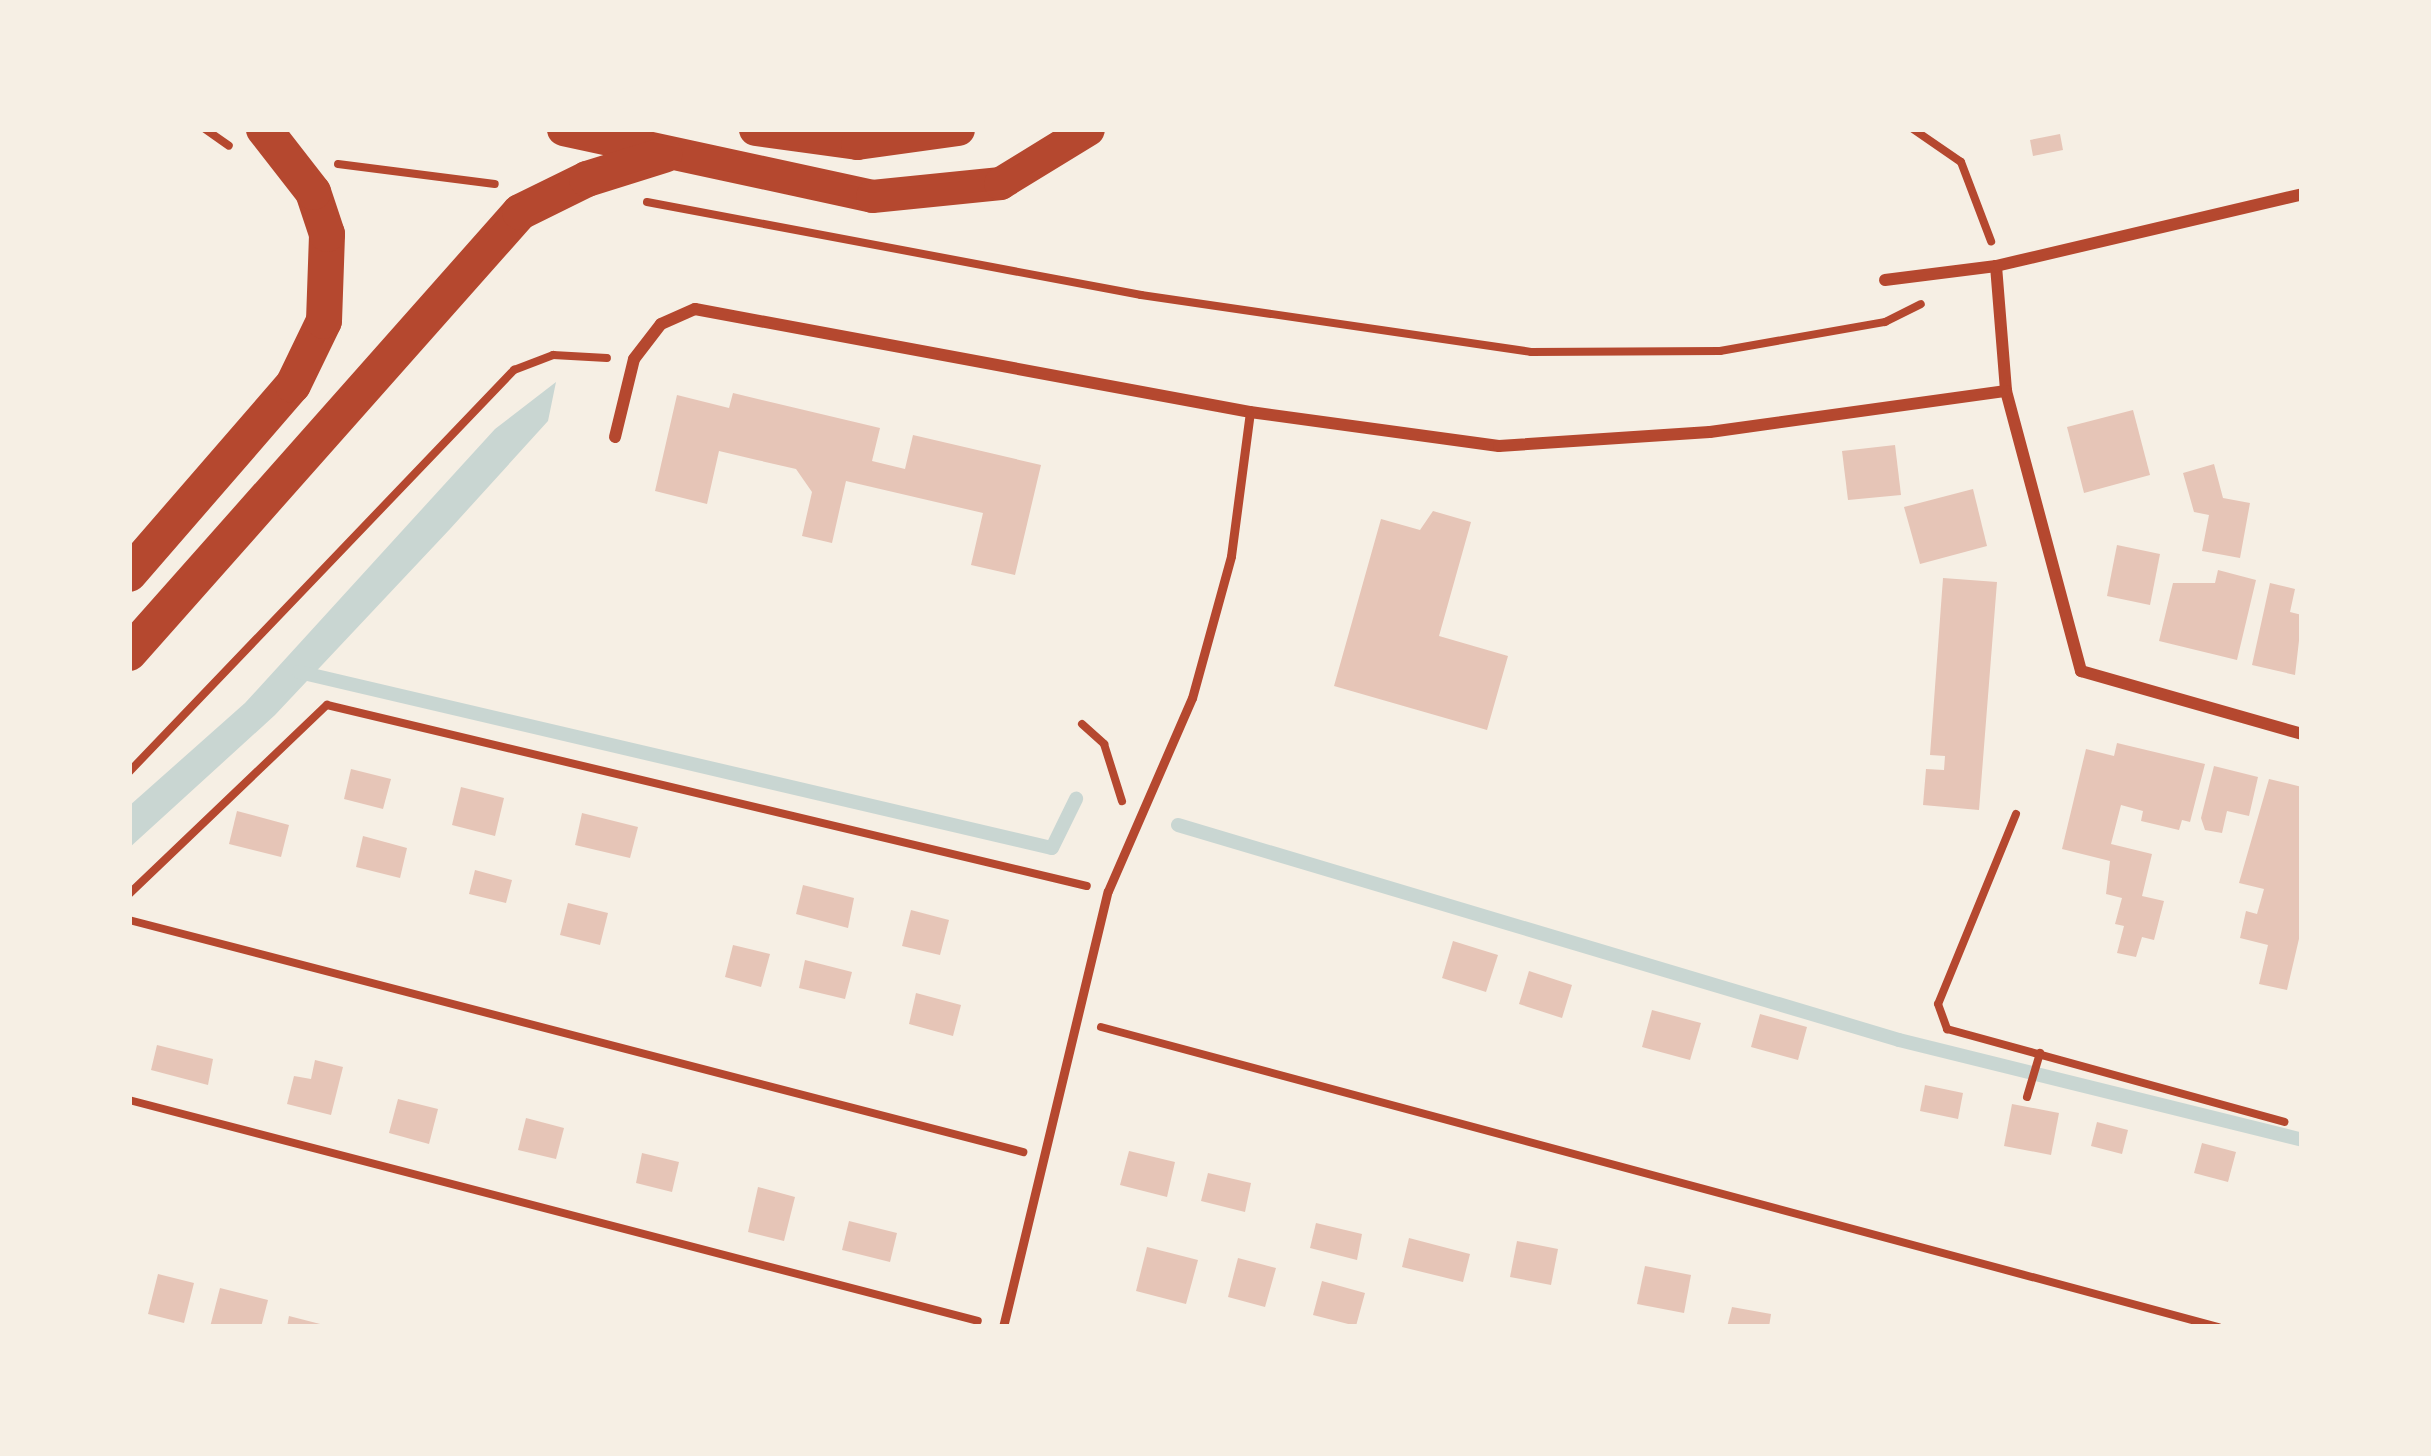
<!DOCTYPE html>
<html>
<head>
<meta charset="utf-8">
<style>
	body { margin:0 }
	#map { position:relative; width:2431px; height:1456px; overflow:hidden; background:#f6efe4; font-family:"Asap Condensed",sans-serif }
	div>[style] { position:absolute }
	.water>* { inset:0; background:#c9d6d2 }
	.stream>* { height:14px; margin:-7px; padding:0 7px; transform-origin:7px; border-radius:7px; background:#c9d6d2 }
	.building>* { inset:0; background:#e6c5b7 }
	.path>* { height:8px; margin:-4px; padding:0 4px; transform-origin:4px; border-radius:4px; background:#b5482f }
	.service>* { height:9px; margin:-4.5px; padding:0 4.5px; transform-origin:4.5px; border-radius:4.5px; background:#b5482f }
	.minor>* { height:12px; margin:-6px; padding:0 6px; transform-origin:6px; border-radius:6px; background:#b5482f }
	.trunk>* { height:33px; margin:-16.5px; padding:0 16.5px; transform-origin:16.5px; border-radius:16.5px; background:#b5482f }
	.motorway>* { height:36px; margin:-18px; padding:0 18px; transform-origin:18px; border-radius:18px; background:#b5482f }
	span { translate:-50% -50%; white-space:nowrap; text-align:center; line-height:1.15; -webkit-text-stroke:9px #f6efe4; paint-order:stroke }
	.frame { position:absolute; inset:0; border:132px solid #f6efe4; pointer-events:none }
</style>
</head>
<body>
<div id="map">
	<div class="water">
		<i style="clip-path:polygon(556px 382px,548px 421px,450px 529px,275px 715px,129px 848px,129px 806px,245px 703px,495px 429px)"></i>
	</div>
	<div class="stream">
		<i style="left:299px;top:672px;width:773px;rotate:13.16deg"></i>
		<i style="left:1052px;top:848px;width:55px;rotate:-63.9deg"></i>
		<i style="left:1178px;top:825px;width:752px;rotate:16.6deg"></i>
		<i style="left:1899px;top:1040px;width:415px;rotate:13.9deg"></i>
	</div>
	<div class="building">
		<i style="clip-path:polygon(2060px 134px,2063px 150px,2033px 156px,2030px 140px)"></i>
		<i style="clip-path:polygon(733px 393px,880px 428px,872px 461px,905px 469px,913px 435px,1041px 465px,1015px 575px,971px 565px,983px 513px,846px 481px,832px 543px,802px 536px,812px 492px,796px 469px,757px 460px,719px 451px,707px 504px,655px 491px,677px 395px,729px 408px)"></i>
		<i style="clip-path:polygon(2133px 410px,2150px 475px,2084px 493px,2067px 427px)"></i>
		<i style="clip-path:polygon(1895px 445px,1901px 495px,1848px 500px,1842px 451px)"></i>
		<i style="clip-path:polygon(2214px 464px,2223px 498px,2250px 503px,2240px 558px,2202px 551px,2209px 515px,2194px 512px,2183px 473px)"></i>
		<i style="clip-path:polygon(1973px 489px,1987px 546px,1920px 564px,1904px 507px)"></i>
		<i style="clip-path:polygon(1433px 511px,1471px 522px,1439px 636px,1508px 656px,1487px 730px,1334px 686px,1381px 519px,1420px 530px)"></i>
		<i style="clip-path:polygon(2117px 545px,2160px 554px,2150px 605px,2107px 596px)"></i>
		<i style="clip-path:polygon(2218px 570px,2256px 580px,2237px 660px,2159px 641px,2173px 583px,2215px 583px)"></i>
		<i style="clip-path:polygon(1943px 578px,1997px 582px,1979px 810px,1923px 805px,1926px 769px,1944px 770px,1945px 756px,1930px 755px)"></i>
		<i style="clip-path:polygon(2270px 583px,2295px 589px,2290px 612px,2302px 615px,2295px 675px,2252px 665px)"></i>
		<i style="clip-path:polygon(2117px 743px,2205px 764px,2190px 822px,2182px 820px,2179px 830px,2141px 821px,2143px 811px,2121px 805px,2111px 844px,2152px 854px,2142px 896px,2164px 901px,2154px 940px,2142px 937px,2136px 957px,2117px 953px,2124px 926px,2115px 924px,2122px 898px,2106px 894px,2110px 861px,2062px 849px,2086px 749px,2114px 756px)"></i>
		<i style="clip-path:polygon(2214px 766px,2258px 777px,2249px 816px,2227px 811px,2222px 833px,2205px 830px,2201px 818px)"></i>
		<i style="clip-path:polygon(351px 769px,391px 779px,383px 809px,344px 799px)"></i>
		<i style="clip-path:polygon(2269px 779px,2302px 787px,2302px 926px,2287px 990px,2259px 984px,2268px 945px,2240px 938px,2246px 911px,2257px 914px,2264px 889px,2239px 883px)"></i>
		<i style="clip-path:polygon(461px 787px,504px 798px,495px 836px,452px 825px)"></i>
		<i style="clip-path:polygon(237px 811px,289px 825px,281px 857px,229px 844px)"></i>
		<i style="clip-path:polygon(582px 813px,638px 827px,630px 858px,575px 845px)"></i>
		<i style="clip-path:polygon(363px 836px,407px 848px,400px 878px,356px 867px)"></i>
		<i style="clip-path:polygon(475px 870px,512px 880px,506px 903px,469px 894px)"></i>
		<i style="clip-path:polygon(803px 885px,854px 898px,848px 928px,796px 914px)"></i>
		<i style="clip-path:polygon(568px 903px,608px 913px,600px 945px,560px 935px)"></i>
		<i style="clip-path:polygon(911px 910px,949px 920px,940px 955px,902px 946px)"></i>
		<i style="clip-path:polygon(1453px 941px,1498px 955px,1486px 992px,1442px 978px)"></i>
		<i style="clip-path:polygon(733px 945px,770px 954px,761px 987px,725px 977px)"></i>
		<i style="clip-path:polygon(805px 960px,852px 972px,845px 999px,799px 988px)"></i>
		<i style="clip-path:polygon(1529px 971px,1572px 985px,1562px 1018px,1519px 1004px)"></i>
		<i style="clip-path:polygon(916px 993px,961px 1005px,953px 1036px,909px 1024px)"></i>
		<i style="clip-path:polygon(1652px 1010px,1701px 1023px,1690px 1060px,1642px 1047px)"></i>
		<i style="clip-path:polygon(1760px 1014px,1807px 1027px,1798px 1060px,1751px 1047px)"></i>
		<i style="clip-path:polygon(157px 1045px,213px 1059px,208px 1085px,151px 1070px)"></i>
		<i style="clip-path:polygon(315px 1060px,343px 1067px,331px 1115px,287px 1104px,294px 1076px,311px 1079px)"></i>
		<i style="clip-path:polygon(1925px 1085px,1963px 1093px,1958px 1119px,1920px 1111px)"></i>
		<i style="clip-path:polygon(398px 1099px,438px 1109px,429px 1144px,389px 1133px)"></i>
		<i style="clip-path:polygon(2012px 1104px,2059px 1113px,2051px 1155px,2004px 1146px)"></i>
		<i style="clip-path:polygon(526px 1118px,564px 1128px,556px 1159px,518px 1150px)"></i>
		<i style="clip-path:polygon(2097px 1122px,2128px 1130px,2122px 1154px,2091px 1146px)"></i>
		<i style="clip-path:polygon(2202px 1143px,2236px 1152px,2228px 1182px,2194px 1173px)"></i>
		<i style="clip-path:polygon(1129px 1151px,1175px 1162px,1167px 1197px,1120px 1185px)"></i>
		<i style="clip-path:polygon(642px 1153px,679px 1162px,672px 1192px,636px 1183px)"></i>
		<i style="clip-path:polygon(1208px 1173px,1251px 1183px,1245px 1212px,1201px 1201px)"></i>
		<i style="clip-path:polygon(758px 1187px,795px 1197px,784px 1241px,748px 1232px)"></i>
		<i style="clip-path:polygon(849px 1221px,897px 1233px,890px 1262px,842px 1250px)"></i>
		<i style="clip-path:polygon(1316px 1223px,1362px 1234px,1357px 1260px,1310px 1248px)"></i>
		<i style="clip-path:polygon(1409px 1238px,1470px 1254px,1463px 1282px,1402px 1267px)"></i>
		<i style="clip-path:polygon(1517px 1241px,1558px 1249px,1551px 1285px,1510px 1277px)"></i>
		<i style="clip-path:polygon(1147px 1247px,1198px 1260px,1186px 1304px,1136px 1291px)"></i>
		<i style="clip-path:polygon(1238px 1258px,1276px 1268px,1265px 1307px,1228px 1297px)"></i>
		<i style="clip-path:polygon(1645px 1266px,1691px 1275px,1684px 1313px,1637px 1304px)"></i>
		<i style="clip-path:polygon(158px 1274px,194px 1283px,184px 1323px,148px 1314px)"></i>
		<i style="clip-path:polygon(1322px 1281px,1365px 1293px,1356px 1326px,1313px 1315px)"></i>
		<i style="clip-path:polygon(220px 1288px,268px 1300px,261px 1327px,210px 1327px)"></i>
		<i style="clip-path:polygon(1732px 1307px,1771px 1314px,1769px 1327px,1727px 1327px)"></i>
		<i style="clip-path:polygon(289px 1316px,324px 1325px,324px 1327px,287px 1327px)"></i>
	</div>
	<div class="path">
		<i style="left:205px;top:129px;width:29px;rotate:35deg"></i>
		<i style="left:1913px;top:129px;width:58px;rotate:34.5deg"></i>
		<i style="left:1961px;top:162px;width:85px;rotate:69.2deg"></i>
		<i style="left:338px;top:164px;width:158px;rotate:7.3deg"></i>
		<i style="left:647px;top:202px;width:503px;rotate:10.66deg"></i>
		<i style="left:1141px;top:295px;width:394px;rotate:8.3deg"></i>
		<i style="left:1531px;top:352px;width:189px;rotate:-0.3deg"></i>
		<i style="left:1720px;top:351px;width:168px;rotate:-10deg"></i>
		<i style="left:1885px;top:322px;width:40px;rotate:-26.6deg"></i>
		<i style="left:1082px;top:724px;width:30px;rotate:42deg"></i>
		<i style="left:1104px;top:744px;width:60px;rotate:72.5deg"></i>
		<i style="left:129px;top:772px;width:557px;rotate:-46.24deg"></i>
		<i style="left:514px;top:370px;width:42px;rotate:-21deg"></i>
		<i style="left:553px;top:355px;width:54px;rotate:3.2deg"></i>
		<i style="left:2016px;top:814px;width:205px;rotate:112.3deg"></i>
		<i style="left:1938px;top:1004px;width:27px;rotate:70deg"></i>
		<i style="left:1947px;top:1029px;width:350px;rotate:15.4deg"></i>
		<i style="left:129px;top:894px;width:274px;rotate:-43.7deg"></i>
		<i style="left:327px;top:705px;width:781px;rotate:13.4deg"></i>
		<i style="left:129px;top:920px;width:924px;rotate:14.55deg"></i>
		<i style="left:1101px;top:1027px;width:1157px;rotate:15.03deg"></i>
		<i style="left:2027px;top:1097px;width:46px;rotate:-73.5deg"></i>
		<i style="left:129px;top:1100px;width:877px;rotate:14.59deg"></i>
	</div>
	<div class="service">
		<i style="left:1003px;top:1327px;width:448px;rotate:-76.5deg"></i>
		<i style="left:1108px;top:891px;width:210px;rotate:-66.5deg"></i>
		<i style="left:1192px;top:698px;width:147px;rotate:-74.6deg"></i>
		<i style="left:1231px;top:556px;width:145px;rotate:-82.5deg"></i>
	</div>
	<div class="minor">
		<i style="left:1996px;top:266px;width:125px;rotate:85.4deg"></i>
		<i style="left:2006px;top:391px;width:290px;rotate:75deg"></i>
		<i style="left:2081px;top:671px;width:230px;rotate:15.9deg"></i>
		<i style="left:1885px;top:280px;width:112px;rotate:-7.2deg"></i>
		<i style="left:1996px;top:266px;width:314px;rotate:-13.2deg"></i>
		<i style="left:615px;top:437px;width:80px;rotate:-76.3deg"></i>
		<i style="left:634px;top:359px;width:44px;rotate:-52.4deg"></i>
		<i style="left:661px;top:324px;width:37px;rotate:-24deg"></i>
		<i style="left:695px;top:309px;width:564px;rotate:10.51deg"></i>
		<i style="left:1250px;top:412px;width:251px;rotate:7.8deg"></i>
		<i style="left:1499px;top:446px;width:211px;rotate:-3.8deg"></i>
		<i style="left:1710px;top:432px;width:299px;rotate:-7.9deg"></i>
	</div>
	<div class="trunk">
		<i style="left:563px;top:129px;width:316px;rotate:12.2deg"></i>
		<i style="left:872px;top:196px;width:129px;rotate:-5.8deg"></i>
		<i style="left:1000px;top:183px;width:103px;rotate:-31.5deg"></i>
		<i style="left:755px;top:129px;width:103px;rotate:7.8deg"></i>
		<i style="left:857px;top:143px;width:102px;rotate:-7.9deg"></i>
	</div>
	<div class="motorway">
		<i style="left:129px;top:574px;width:250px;rotate:-49.1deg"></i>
		<i style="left:293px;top:385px;width:71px;rotate:-64.2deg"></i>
		<i style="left:324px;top:321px;width:87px;rotate:-88deg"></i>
		<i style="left:327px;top:234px;width:44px;rotate:-108.4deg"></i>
		<i style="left:313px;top:192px;width:80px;rotate:-127.9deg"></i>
		<i style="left:129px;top:653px;width:589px;rotate:-48.44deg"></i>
		<i style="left:520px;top:212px;width:75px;rotate:-26.2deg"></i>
		<i style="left:587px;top:179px;width:81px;rotate:-17.3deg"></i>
	</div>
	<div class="frame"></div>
</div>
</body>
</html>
